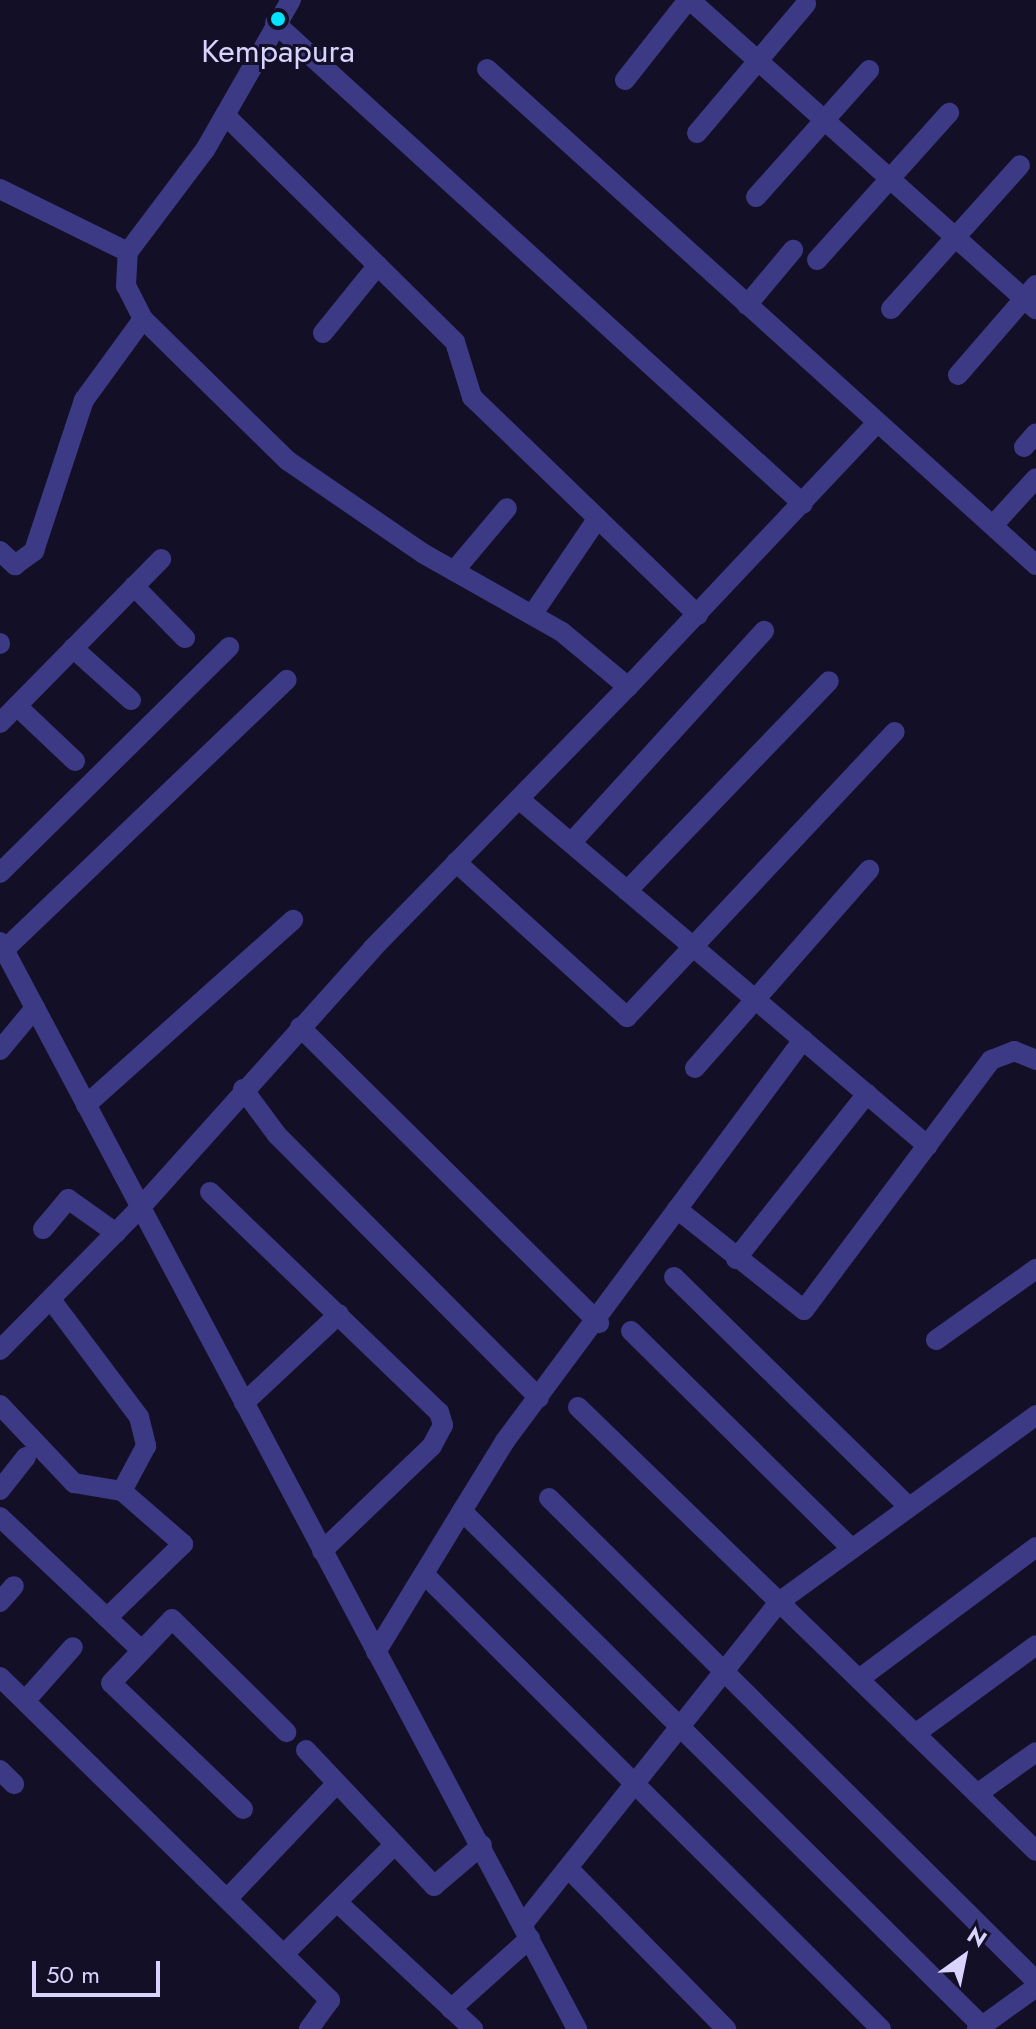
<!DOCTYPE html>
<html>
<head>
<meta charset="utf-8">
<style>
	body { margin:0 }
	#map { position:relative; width:1036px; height:2029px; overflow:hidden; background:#130f26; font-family:Jost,sans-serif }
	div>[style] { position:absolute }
	.minor>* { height:20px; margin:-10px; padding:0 10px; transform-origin:10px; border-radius:10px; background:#3d3a85 }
	.dots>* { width:22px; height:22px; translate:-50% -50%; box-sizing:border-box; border:4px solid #130f26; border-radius:50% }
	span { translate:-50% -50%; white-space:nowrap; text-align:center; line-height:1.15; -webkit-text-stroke:6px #130f26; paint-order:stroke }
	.poi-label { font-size:32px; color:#d9d4ff }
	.north { position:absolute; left:924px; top:1917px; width:80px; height:80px; -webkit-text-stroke:6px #130f26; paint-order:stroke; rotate:33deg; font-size:22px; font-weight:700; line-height:32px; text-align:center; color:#d9d4ff }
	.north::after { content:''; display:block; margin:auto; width:28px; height:36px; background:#d9d4ff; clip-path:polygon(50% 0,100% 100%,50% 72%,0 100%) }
	.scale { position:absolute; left:32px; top:1961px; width:128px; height:36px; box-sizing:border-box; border:4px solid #d9d4ff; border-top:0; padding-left:10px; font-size:24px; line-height:28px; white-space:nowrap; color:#d9d4ff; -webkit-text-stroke:6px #130f26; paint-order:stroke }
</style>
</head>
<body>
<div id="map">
	<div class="minor">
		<i style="left:690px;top:0;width:464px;rotate:41.8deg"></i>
		<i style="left:275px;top:23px;width:714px;rotate:42.33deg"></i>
		<i style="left:487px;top:69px;width:740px;rotate:42.1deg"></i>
		<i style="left:625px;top:80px;width:102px;rotate:-51.8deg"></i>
		<i style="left:225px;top:115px;width:323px;rotate:44.6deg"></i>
		<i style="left:455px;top:342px;width:58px;rotate:72.8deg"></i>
		<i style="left:472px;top:397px;width:314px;rotate:44deg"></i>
		<i style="left:697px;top:133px;width:169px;rotate:-49.8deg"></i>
		<i style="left:0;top:189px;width:143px;rotate:26.2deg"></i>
		<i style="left:756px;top:197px;width:170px;rotate:-48.3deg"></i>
		<i style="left:817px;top:260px;width:198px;rotate:-48.1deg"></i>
		<i style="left:747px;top:305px;width:72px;rotate:-50.1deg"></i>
		<i style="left:891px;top:309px;width:193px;rotate:-48.1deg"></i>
		<i style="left:323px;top:333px;width:87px;rotate:-51deg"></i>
		<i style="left:958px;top:375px;width:119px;rotate:-49.1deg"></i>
		<i style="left:1024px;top:447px;width:18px;rotate:-49deg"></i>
		<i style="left:996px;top:522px;width:59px;rotate:-47.7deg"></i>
		<i style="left:0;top:551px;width:21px;rotate:43deg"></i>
		<i style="left:15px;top:565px;width:24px;rotate:-36deg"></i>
		<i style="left:34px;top:551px;width:159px;rotate:-71.7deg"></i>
		<i style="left:84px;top:400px;width:100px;rotate:-53.9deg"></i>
		<i style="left:454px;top:571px;width:82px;rotate:-49.9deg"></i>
		<i style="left:134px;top:586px;width:73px;rotate:45.6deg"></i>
		<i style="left:532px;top:615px;width:117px;rotate:-55.8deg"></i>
		<i style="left:0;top:643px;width:1px;rotate:90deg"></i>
		<i style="left:73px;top:648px;width:78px;rotate:41.9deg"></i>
		<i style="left:628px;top:687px;width:363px;rotate:-46.7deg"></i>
		<i style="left:17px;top:706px;width:80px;rotate:43.5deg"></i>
		<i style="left:0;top:723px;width:230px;rotate:-45.5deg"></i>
		<i style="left:519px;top:799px;width:536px;rotate:40.31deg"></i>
		<i style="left:571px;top:843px;width:287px;rotate:-47.7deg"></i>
		<i style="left:456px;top:862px;width:231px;rotate:42.2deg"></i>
		<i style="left:627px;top:1017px;width:391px;rotate:-46.8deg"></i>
		<i style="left:0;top:873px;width:322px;rotate:-44.6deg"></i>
		<i style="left:627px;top:891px;width:291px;rotate:-46.1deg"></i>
		<i style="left:0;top:942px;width:1231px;rotate:62.04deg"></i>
		<i style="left:4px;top:950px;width:391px;rotate:-43.7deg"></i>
		<i style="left:300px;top:1027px;width:421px;rotate:44.7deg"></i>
		<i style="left:0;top:1050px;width:55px;rotate:-50.2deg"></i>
		<i style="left:695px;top:1068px;width:264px;rotate:-48.7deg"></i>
		<i style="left:243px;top:1089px;width:57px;rotate:53.5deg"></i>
		<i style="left:277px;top:1135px;width:371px;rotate:45.1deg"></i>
		<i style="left:86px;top:1105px;width:278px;rotate:-41.8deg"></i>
		<i style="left:210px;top:1192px;width:318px;rotate:43.9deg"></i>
		<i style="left:439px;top:1412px;width:14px;rotate:73deg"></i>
		<i style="left:443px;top:1425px;width:24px;rotate:118deg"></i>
		<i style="left:432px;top:1446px;width:152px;rotate:136.3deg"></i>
		<i style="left:677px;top:1209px;width:162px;rotate:38.5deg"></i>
		<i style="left:804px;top:1310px;width:312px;rotate:-53.2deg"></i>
		<i style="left:991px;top:1060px;width:25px;rotate:-21deg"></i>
		<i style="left:1014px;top:1051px;width:24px;rotate:22deg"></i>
		<i style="left:43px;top:1229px;width:39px;rotate:-50deg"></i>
		<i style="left:68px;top:1199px;width:59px;rotate:35.3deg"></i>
		<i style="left:736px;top:1259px;width:211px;rotate:-51.6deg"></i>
		<i style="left:674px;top:1277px;width:329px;rotate:44.4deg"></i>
		<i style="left:52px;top:1301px;width:145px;rotate:53.1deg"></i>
		<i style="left:139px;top:1417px;width:30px;rotate:76deg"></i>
		<i style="left:146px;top:1446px;width:51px;rotate:118.1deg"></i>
		<i style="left:631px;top:1331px;width:310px;rotate:44.6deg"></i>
		<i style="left:936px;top:1340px;width:123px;rotate:-35.4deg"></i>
		<i style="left:0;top:1350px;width:199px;rotate:-45.4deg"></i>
		<i style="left:140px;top:1208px;width:348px;rotate:-48.1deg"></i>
		<i style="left:372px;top:949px;width:366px;rotate:-45.7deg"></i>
		<i style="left:628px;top:687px;width:86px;rotate:-140.2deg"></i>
		<i style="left:562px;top:632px;width:159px;rotate:-150.5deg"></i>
		<i style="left:424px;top:554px;width:165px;rotate:-145.6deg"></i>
		<i style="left:288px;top:461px;width:203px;rotate:-135.6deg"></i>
		<i style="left:143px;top:319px;width:37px;rotate:-117deg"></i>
		<i style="left:126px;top:286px;width:34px;rotate:-87deg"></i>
		<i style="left:128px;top:252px;width:128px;rotate:-53deg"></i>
		<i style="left:205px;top:150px;width:173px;rotate:-60.2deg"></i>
		<i style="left:244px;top:1403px;width:130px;rotate:-43.1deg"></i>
		<i style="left:0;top:1405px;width:108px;rotate:46.5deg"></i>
		<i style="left:74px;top:1483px;width:49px;rotate:9.5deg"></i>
		<i style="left:122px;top:1491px;width:81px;rotate:41deg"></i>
		<i style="left:183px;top:1544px;width:106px;rotate:135.8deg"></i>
		<i style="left:578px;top:1407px;width:638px;rotate:44.11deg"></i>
		<i style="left:0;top:1490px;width:42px;rotate:-51.8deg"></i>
		<i style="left:549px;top:1498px;width:686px;rotate:44.76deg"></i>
		<i style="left:462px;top:1511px;width:82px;rotate:-58.4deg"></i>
		<i style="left:505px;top:1441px;width:500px;rotate:-53.4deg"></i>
		<i style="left:0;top:1517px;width:195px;rotate:43.3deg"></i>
		<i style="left:424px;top:1574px;width:645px;rotate:44.87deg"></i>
		<i style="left:0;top:1602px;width:21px;rotate:-49deg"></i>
		<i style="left:376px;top:1652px;width:165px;rotate:-58.6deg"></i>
		<i style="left:462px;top:1511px;width:732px;rotate:44.72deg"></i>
		<i style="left:982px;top:2026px;width:6px;rotate:149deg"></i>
		<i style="left:0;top:1677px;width:462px;rotate:44.4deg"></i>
		<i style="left:330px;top:2000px;width:36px;rotate:126deg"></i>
		<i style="left:859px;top:1679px;width:221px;rotate:-36.7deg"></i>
		<i style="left:25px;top:1701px;width:72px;rotate:-48.4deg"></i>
		<i style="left:915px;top:1734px;width:150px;rotate:-36.3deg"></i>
		<i style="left:306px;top:1750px;width:187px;rotate:46.7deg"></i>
		<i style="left:434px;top:1886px;width:63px;rotate:-40.5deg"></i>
		<i style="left:0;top:1770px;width:20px;rotate:45deg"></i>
		<i style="left:977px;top:1794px;width:72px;rotate:-35.4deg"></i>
		<i style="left:243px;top:1809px;width:182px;rotate:-136.3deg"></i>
		<i style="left:111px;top:1683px;width:88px;rotate:-46.4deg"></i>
		<i style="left:172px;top:1619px;width:161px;rotate:44.7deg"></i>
		<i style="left:568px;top:1868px;width:226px;rotate:45.5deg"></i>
		<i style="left:228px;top:1898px;width:158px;rotate:-46.5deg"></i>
		<i style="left:337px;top:1902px;width:186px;rotate:43deg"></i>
		<i style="left:523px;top:1924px;width:411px;rotate:-51.5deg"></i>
		<i style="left:779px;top:1602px;width:318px;rotate:-36deg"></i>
		<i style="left:284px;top:1954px;width:156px;rotate:-44.7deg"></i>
		<i style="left:451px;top:2009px;width:106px;rotate:-41.9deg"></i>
		<i style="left:982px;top:2026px;width:67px;rotate:-35.8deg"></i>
	</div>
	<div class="dots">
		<i style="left:278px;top:19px;background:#00e5ff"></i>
	</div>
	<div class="poi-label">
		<span style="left:278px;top:51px">Kempapura</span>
	</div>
	<div class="north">N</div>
	<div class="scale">50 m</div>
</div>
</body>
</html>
